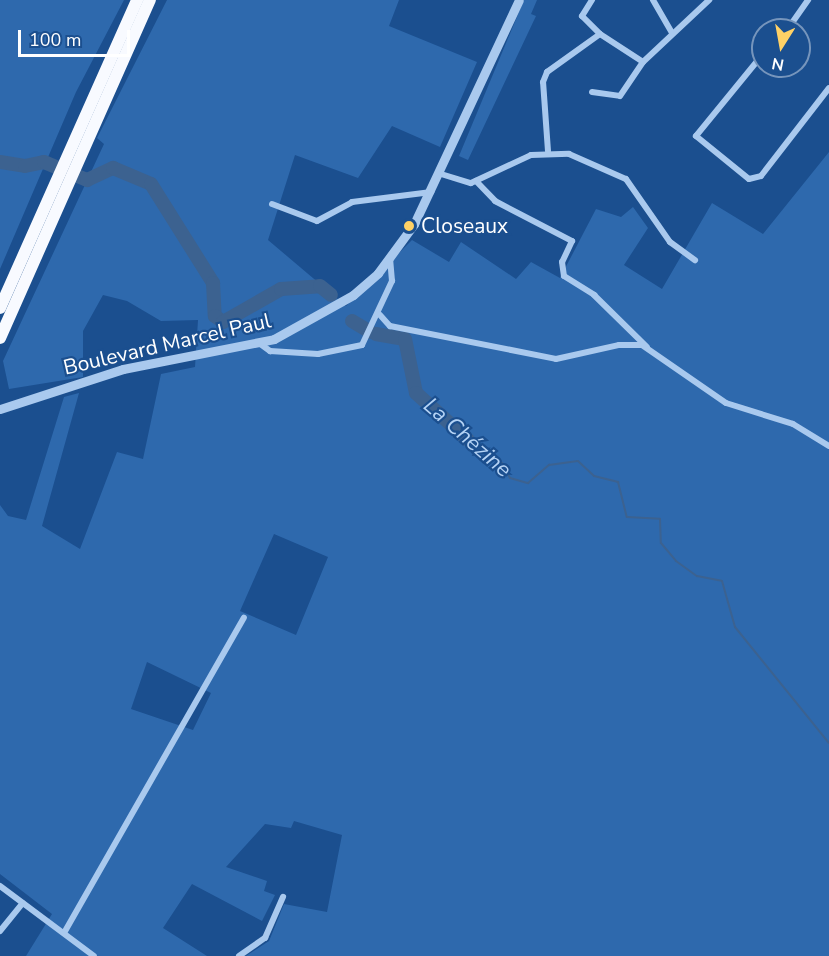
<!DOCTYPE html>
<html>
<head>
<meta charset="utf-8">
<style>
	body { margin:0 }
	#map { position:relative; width:829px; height:956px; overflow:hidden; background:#1b4f8f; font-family:"Nunito Sans",sans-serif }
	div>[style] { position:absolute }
	.green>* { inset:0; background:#2e69ad }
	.stream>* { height:2px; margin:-1px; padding:0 1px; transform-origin:1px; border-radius:1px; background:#3c6290 }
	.river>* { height:14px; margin:-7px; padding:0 7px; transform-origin:7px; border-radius:7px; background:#3c6290 }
	.minor>* { height:6px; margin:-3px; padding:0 3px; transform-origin:3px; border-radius:3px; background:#a9c9ee }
	.tertiary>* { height:9px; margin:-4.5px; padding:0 4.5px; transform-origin:4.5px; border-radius:4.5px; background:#a9c9ee }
	.trunk>* { height:12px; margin:-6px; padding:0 6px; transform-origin:6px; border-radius:6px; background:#f8faff }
	.dots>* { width:16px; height:16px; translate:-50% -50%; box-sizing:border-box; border:3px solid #1b4f8f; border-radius:50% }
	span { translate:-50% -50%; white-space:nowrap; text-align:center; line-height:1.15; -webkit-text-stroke:4.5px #1b4f8f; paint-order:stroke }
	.poi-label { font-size:21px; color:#fff }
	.left { translate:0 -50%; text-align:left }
	.street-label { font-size:21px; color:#fff }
	.water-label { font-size:22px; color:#b5d3f5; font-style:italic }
	.north { position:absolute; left:751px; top:18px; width:60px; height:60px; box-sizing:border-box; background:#1b4f8f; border:2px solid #7695bc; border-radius:50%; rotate:191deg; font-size:16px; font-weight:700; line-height:24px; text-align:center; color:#fff }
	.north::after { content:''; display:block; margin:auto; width:21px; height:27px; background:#ffd166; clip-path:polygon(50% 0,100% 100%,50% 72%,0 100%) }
	.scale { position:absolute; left:18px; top:30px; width:112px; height:27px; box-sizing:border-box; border:3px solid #fff; border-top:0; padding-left:8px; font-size:18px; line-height:21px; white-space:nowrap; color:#fff; -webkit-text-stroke:4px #1b4f8f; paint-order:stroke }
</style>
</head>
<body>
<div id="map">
	<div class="green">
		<i style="clip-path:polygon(0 0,124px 0,76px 92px,0 269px)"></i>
		<i style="clip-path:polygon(evenodd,167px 0,399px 0,389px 26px,477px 62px,440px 147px,392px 126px,358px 178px,295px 155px,268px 240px,346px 306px,412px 240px,449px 262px,461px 242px,516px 279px,531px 262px,560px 278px,596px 209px,621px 217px,633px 207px,648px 228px,624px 265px,662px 289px,712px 203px,763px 234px,829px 152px,829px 956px,246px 956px,269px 941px,284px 904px,327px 912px,342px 835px,294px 821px,291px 828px,265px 824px,226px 867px,267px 881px,264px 891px,275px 895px,262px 921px,192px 884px,163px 928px,207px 956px,26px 956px,52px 914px,0 874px,0 505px,8px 516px,26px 520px,64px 397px,79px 393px,42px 526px,80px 549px,117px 452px,143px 459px,161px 374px,195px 367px,198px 320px,161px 321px,127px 301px,103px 295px,83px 331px,83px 377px,9px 389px,3px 361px,104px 144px,97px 138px,167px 0,274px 534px,328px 557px,296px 635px,240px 611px,274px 534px,167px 0,147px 662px,211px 693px,193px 730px,131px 709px,147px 662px)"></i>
		<i style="clip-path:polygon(524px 0,537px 0,531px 14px,536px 16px,468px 160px,459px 156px)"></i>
	</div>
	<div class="stream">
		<i style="left:468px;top:440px;width:41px;rotate:34.1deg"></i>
		<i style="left:502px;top:463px;width:17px;rotate:62deg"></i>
		<i style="left:510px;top:478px;width:19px;rotate:16deg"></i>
		<i style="left:528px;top:483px;width:28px;rotate:-41deg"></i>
		<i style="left:549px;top:465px;width:29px;rotate:-8deg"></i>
		<i style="left:578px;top:461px;width:22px;rotate:43deg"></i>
		<i style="left:594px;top:476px;width:25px;rotate:14deg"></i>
		<i style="left:618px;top:482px;width:36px;rotate:76deg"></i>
		<i style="left:627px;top:517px;width:33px;rotate:3deg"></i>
		<i style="left:660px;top:519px;width:24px;rotate:88deg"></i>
		<i style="left:661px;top:543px;width:23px;rotate:50deg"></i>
		<i style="left:676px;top:561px;width:26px;rotate:36deg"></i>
		<i style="left:697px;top:576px;width:25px;rotate:11deg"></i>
		<i style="left:722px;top:581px;width:48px;rotate:74.2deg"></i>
		<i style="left:735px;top:627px;width:149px;rotate:51deg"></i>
	</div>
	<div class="river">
		<i style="left:0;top:162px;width:25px;rotate:9deg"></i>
		<i style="left:25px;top:166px;width:19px;rotate:-12deg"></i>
		<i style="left:44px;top:162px;width:47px;rotate:22.7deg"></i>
		<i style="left:87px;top:180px;width:29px;rotate:-25deg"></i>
		<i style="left:113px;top:168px;width:41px;rotate:22.8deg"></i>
		<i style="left:151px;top:184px;width:117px;rotate:57.9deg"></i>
		<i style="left:213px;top:283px;width:33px;rotate:87deg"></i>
		<i style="left:215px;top:316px;width:10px;rotate:37deg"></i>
		<i style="left:223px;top:322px;width:67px;rotate:-29.6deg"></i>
		<i style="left:281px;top:289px;width:39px;rotate:-4deg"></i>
		<i style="left:320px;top:286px;width:14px;rotate:39deg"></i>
		<i style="left:352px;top:321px;width:21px;rotate:31deg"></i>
		<i style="left:376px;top:334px;width:29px;rotate:10deg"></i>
		<i style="left:405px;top:339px;width:55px;rotate:78.5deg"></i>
		<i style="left:416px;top:393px;width:70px;rotate:42.1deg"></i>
	</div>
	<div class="minor">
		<i style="left:592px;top:0;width:19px;rotate:122deg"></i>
		<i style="left:582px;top:16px;width:25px;rotate:45deg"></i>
		<i style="left:653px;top:0;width:39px;rotate:60deg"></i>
		<i style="left:787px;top:30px;width:37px;rotate:-55deg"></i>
		<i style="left:763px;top:54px;width:106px;rotate:129.3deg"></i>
		<i style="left:696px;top:136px;width:68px;rotate:39.1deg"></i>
		<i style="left:749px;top:179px;width:12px;rotate:-14deg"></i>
		<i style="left:761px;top:176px;width:111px;rotate:-52.3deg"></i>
		<i style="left:592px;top:92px;width:28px;rotate:8deg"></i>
		<i style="left:620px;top:96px;width:41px;rotate:-55.9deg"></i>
		<i style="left:643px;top:62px;width:91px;rotate:-43.2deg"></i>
		<i style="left:548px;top:151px;width:69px;rotate:-94.1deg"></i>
		<i style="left:543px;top:82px;width:11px;rotate:-68deg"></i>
		<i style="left:547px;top:72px;width:65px;rotate:-35.6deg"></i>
		<i style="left:600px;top:34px;width:51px;rotate:33.1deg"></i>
		<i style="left:441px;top:174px;width:31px;rotate:17deg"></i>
		<i style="left:471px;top:183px;width:66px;rotate:-25deg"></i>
		<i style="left:531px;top:155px;width:38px;rotate:-2deg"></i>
		<i style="left:569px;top:154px;width:62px;rotate:23.7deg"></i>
		<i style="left:626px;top:179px;width:77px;rotate:55.1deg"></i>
		<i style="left:670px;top:242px;width:31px;rotate:36deg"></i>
		<i style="left:476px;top:181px;width:28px;rotate:46deg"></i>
		<i style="left:495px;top:201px;width:87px;rotate:27.5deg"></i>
		<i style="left:572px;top:241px;width:23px;rotate:115deg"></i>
		<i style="left:562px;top:262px;width:14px;rotate:82deg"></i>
		<i style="left:564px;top:276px;width:36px;rotate:32deg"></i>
		<i style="left:594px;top:295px;width:74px;rotate:44.5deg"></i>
		<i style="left:272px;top:204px;width:48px;rotate:20.7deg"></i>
		<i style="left:317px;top:221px;width:40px;rotate:-28deg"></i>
		<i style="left:352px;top:202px;width:80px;rotate:-7.2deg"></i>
		<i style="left:380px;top:315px;width:15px;rotate:48deg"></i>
		<i style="left:390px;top:326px;width:169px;rotate:11.2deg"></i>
		<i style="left:556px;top:359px;width:65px;rotate:-12.5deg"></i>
		<i style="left:619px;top:345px;width:23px"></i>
		<i style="left:642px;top:345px;width:102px;rotate:34.6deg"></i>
		<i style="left:726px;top:403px;width:70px;rotate:17.4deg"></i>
		<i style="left:793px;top:424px;width:42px;rotate:31.4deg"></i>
		<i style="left:259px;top:343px;width:14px;rotate:36deg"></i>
		<i style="left:270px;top:351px;width:48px;rotate:3.6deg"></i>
		<i style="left:318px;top:354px;width:45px;rotate:-11.6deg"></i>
		<i style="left:362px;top:345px;width:71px;rotate:-64.9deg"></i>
		<i style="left:392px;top:281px;width:22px;rotate:-95deg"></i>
		<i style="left:0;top:886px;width:117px;rotate:36.7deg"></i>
		<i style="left:0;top:931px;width:36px;rotate:-51deg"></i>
		<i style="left:64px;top:933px;width:363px;rotate:-60.3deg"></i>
		<i style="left:239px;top:956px;width:32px;rotate:-35deg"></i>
		<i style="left:265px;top:938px;width:45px;rotate:-66.3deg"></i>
	</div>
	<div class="tertiary">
		<i style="left:0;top:409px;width:129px;rotate:-18deg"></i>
		<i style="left:123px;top:369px;width:154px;rotate:-11.2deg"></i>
		<i style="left:274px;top:339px;width:90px;rotate:-29.1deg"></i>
		<i style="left:353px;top:295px;width:33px;rotate:-41deg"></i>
		<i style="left:378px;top:273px;width:61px;rotate:-53.7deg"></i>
		<i style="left:414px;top:224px;width:247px;rotate:-64.9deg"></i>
	</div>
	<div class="trunk">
		<i style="left:0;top:308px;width:337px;rotate:-66deg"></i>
		<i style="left:0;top:338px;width:370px;rotate:-66.1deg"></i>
	</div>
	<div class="dots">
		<i style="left:409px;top:226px;background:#ffd166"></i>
	</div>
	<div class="poi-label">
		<span class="left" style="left:421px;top:226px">Closeaux</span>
	</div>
	<div class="street-label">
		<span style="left:167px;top:344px;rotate:-13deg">Boulevard Marcel Paul</span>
	</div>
	<div class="water-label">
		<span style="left:467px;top:438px;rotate:41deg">La Chézine</span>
	</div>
	<div class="north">N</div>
	<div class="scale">100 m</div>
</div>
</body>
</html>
